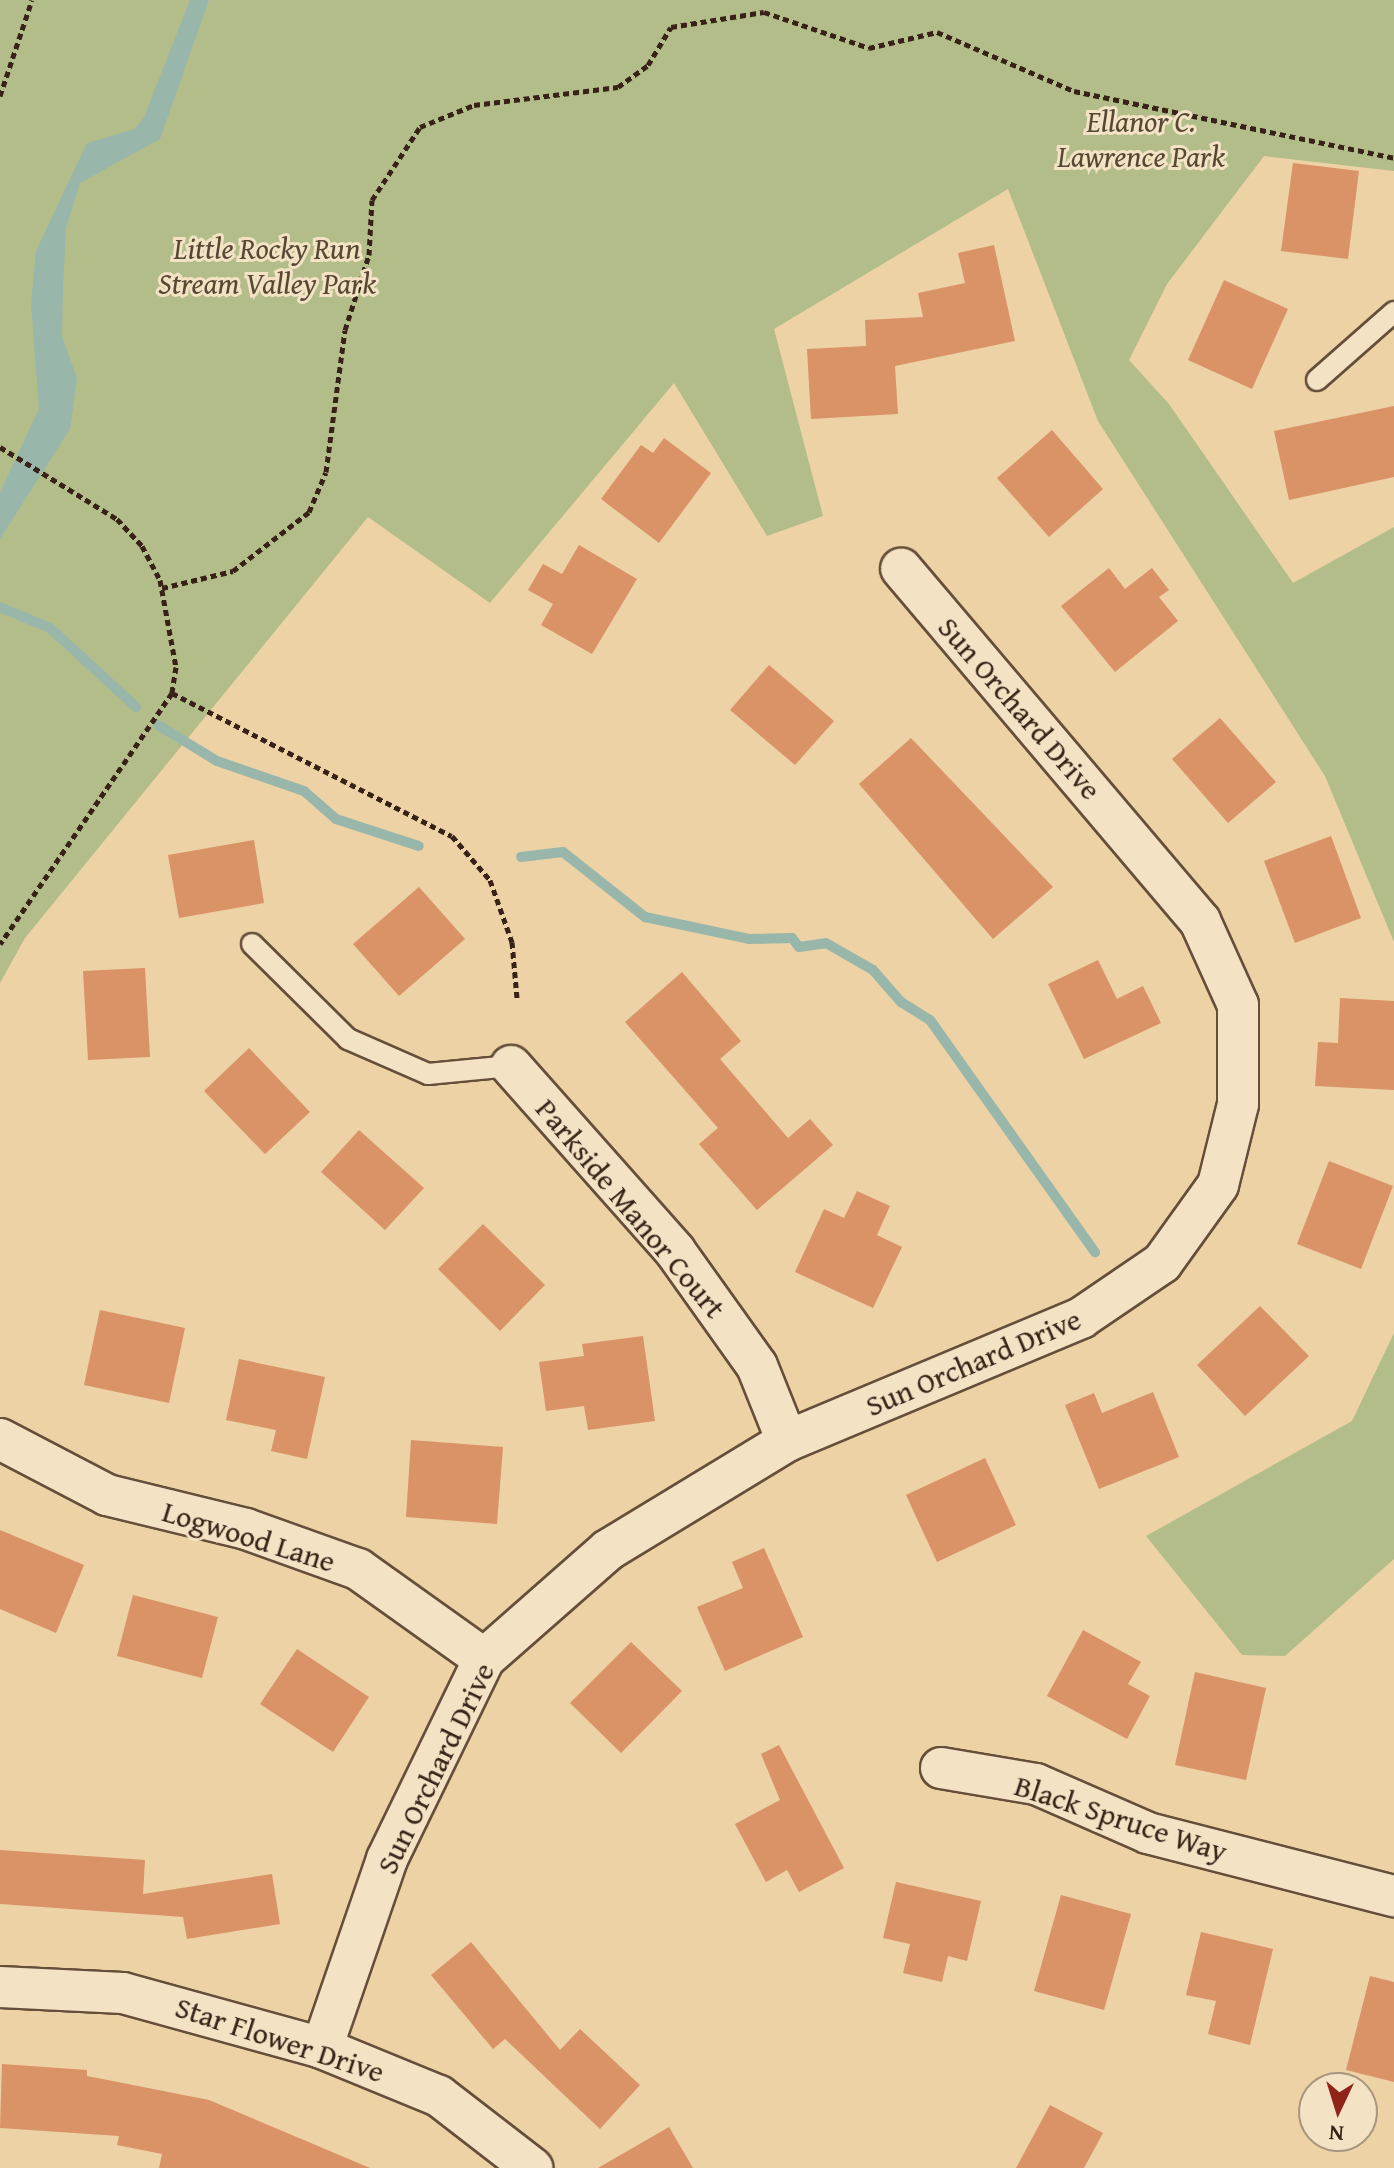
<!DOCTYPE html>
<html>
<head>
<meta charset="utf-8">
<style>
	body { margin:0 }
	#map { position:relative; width:1394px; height:2168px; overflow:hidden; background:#ecd2a4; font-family:"Gentium Book Plus",serif }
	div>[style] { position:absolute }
	.green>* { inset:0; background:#b2bd8a }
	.water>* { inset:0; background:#99b6ab }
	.stream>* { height:10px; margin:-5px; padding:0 5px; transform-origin:5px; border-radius:5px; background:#99b6ab }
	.building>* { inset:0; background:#da9267 }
	.path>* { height:5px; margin-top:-2.5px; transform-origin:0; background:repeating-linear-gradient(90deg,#382217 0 6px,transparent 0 10px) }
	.roads { filter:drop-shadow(2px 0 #654e3a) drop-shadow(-2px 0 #654e3a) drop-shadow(0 2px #654e3a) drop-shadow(0 -2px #654e3a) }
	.service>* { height:20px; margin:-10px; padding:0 10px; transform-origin:10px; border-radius:10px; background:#f3e2c4 }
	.minor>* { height:40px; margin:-20px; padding:0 20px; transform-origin:20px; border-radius:20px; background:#f3e2c4 }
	span { translate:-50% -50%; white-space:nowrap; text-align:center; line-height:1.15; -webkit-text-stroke:6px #f3e2c4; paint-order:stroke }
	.park-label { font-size:30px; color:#564934; font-style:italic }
	.street-label { font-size:30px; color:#382217 }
	.north { position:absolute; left:1298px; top:2072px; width:80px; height:80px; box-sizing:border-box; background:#f3e2c4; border:2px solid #a8957f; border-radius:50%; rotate:184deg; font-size:22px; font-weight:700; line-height:32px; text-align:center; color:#382217 }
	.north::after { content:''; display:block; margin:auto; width:28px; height:36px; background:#8f2418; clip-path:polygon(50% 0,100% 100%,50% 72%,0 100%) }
</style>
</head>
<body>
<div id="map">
	<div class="green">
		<i style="clip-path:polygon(0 0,1394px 0,1394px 171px,1264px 156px,1167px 284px,1129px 360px,1169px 404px,1293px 583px,1394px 527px,1394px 942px,1325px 776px,1098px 421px,1008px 189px,774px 329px,823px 516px,767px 536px,674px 383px,490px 603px,368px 517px,25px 938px,0 983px)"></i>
		<i style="clip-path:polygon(1394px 1333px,1394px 1559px,1285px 1656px,1242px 1655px,1146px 1536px,1352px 1421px)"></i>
	</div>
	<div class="water">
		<i style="clip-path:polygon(190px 0,209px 0,160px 139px,80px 183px,66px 228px,63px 289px,62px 336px,77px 378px,70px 429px,0 539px,0 492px,39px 409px,31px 304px,36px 251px,87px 143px,135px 129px,144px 117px)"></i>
	</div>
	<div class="stream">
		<i style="left:0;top:607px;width:54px;rotate:22.8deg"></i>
		<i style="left:50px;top:628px;width:117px;rotate:42.6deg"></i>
		<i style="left:158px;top:725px;width:69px;rotate:31.4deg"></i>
		<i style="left:217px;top:761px;width:92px;rotate:19deg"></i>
		<i style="left:304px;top:791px;width:43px;rotate:41.2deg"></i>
		<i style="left:336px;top:819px;width:87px;rotate:18deg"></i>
		<i style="left:521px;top:857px;width:42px;rotate:-6.8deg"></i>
		<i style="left:563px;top:852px;width:105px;rotate:38.4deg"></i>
		<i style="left:645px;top:917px;width:106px;rotate:11.9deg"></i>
		<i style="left:749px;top:939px;width:43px;rotate:-1.3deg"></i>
		<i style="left:792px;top:938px;width:11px;rotate:52deg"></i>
		<i style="left:799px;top:947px;width:27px;rotate:-8deg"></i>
		<i style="left:826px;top:943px;width:54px;rotate:29.9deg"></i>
		<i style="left:873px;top:970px;width:43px;rotate:48.8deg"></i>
		<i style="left:901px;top:1002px;width:34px;rotate:32deg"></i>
		<i style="left:930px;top:1020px;width:285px;rotate:54.6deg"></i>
	</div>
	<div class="building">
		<i style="clip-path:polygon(1293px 163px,1359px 171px,1348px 259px,1281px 251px)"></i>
		<i style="clip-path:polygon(994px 245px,1015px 341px,895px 366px,898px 414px,811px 419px,807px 349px,866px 346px,865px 320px,923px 317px,918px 293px,965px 283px,958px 253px)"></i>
		<i style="clip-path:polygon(1224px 280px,1288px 309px,1252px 389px,1188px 360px)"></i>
		<i style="clip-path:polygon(1394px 406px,1394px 477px,1289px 500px,1274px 431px)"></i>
		<i style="clip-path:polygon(1052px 430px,1103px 489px,1049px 537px,997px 478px)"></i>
		<i style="clip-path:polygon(664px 438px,711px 473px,659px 543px,601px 499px,641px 445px,653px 453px)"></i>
		<i style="clip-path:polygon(579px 545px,637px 579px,592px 654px,541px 625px,553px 604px,528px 590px,543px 564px,562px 574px)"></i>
		<i style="clip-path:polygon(1109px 568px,1125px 589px,1152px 568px,1169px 590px,1159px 597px,1178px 621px,1115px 672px,1061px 606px)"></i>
		<i style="clip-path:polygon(769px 665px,834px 721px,795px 765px,730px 710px)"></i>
		<i style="clip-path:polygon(1220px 718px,1276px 782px,1228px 823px,1172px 759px)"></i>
		<i style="clip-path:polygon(911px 738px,1053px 887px,993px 939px,859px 784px)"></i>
		<i style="clip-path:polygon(1331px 836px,1361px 918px,1295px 943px,1264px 861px)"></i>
		<i style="clip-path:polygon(254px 840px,264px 903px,179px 918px,168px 855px)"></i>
		<i style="clip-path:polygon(419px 887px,465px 939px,399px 996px,353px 944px)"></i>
		<i style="clip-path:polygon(1098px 960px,1117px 999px,1143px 986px,1161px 1023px,1084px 1059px,1048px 984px)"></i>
		<i style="clip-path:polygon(145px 968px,150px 1057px,88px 1060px,83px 971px)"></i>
		<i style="clip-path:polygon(682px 972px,741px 1041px,720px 1059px,788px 1138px,810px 1119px,833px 1145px,757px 1210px,699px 1144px,718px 1128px,625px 1022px)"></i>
		<i style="clip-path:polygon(1340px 998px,1394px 1001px,1394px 1090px,1315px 1086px,1318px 1042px,1338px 1043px)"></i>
		<i style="clip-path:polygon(249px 1048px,310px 1112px,265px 1154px,204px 1091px)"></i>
		<i style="clip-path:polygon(359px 1130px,424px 1188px,385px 1230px,321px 1172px)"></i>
		<i style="clip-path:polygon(1329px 1161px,1393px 1186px,1361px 1269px,1297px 1244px)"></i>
		<i style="clip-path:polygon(857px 1191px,890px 1206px,877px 1235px,902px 1247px,873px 1308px,795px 1272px,824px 1209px,844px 1218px)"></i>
		<i style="clip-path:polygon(483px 1224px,545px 1285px,500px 1331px,438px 1269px)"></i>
		<i style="clip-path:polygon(1260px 1306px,1309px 1356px,1245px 1416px,1197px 1365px)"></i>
		<i style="clip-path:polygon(100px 1310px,185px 1328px,169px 1403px,84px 1385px)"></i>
		<i style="clip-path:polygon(643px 1336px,655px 1421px,588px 1430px,584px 1406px,546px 1411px,539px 1362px,584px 1356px,582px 1344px)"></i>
		<i style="clip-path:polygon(239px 1359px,325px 1377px,307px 1459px,271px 1451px,276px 1430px,226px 1420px)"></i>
		<i style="clip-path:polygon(1153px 1392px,1179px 1457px,1099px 1489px,1065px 1405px,1094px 1393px,1102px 1413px)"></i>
		<i style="clip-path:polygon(411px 1440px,503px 1447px,497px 1524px,406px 1517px)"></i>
		<i style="clip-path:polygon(985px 1458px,1016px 1525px,937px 1562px,906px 1495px)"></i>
		<i style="clip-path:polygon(0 1530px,84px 1565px,56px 1633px,0 1609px)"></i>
		<i style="clip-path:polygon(764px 1548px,803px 1637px,725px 1671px,697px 1607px,743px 1588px,732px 1562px)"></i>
		<i style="clip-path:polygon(133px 1595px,218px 1617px,202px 1678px,117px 1656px)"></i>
		<i style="clip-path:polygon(1083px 1630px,1141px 1662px,1128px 1684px,1150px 1696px,1127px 1739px,1047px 1696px)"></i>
		<i style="clip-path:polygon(631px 1642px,682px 1691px,621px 1753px,570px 1703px)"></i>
		<i style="clip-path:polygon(297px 1649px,369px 1697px,333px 1752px,260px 1704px)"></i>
		<i style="clip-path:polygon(1195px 1672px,1266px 1688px,1246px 1780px,1175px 1765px)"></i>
		<i style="clip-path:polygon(779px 1745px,844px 1868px,799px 1892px,787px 1870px,766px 1882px,735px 1824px,780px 1800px,761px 1754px)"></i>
		<i style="clip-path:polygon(0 1850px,145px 1860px,143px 1894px,272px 1874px,280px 1924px,187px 1939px,183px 1917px,0 1904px)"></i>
		<i style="clip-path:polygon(896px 1882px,981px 1901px,967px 1961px,948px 1956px,942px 1982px,903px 1973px,910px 1944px,883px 1938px)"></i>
		<i style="clip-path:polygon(1061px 1895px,1131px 1914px,1104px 2010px,1034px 1991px)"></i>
		<i style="clip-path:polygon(1201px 1932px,1273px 1949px,1250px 2045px,1208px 2034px,1216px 2001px,1186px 1995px)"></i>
		<i style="clip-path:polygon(471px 1942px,560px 2050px,580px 2029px,640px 2085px,600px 2129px,505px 2039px,493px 2049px,431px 1975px)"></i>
		<i style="clip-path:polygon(1370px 1976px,1394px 1982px,1394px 2082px,1346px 2070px)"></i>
		<i style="clip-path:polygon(2px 2064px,87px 2070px,87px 2076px,209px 2100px,370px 2168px,159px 2168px,162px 2154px,117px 2145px,119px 2136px,0 2128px)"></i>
		<i style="clip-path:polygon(1050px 2105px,1103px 2133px,1084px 2168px,1016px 2168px)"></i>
		<i style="clip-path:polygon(669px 2127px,693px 2168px,598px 2168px)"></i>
	</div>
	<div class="path">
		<i style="left:0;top:96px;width:101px;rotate:-71.6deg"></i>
		<i style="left:0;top:447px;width:137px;rotate:31.6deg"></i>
		<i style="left:117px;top:519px;width:37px;rotate:47deg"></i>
		<i style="left:142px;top:546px;width:38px;rotate:62deg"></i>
		<i style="left:160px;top:580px;width:88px;rotate:79.6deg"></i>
		<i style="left:176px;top:667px;width:26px;rotate:99deg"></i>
		<i style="left:172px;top:693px;width:304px;rotate:124.4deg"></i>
		<i style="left:162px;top:588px;width:73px;rotate:-13.5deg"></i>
		<i style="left:233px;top:571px;width:96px;rotate:-37.8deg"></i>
		<i style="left:309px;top:512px;width:43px;rotate:-67deg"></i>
		<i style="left:326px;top:472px;width:143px;rotate:-82.4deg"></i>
		<i style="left:345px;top:330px;width:79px;rotate:-72.3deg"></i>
		<i style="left:369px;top:255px;width:55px;rotate:-86.9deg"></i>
		<i style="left:372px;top:200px;width:87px;rotate:-56.7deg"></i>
		<i style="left:420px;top:127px;width:58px;rotate:-22.2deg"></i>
		<i style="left:474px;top:105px;width:145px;rotate:-7.1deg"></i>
		<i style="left:618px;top:87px;width:37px;rotate:-36deg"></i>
		<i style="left:648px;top:65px;width:44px;rotate:-58.8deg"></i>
		<i style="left:671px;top:27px;width:94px;rotate:-9.2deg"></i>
		<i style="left:764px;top:12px;width:111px;rotate:18.9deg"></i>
		<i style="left:869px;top:48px;width:70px;rotate:-13.2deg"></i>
		<i style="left:937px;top:32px;width:149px;rotate:23.3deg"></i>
		<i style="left:1074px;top:91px;width:327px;rotate:11.8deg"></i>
		<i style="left:172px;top:693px;width:314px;rotate:27.1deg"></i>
		<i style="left:452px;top:836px;width:58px;rotate:49.2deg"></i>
		<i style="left:490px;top:880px;width:66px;rotate:70.5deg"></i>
		<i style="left:512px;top:942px;width:56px;rotate:84.9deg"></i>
	</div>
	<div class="roads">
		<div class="service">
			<i style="left:1317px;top:380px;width:103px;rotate:-41.4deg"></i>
			<i style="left:252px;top:944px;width:135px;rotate:44.7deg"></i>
			<i style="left:348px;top:1039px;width:87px;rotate:23.6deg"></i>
			<i style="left:428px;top:1074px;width:83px;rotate:-5.5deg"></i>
		</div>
		<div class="minor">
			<i style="left:511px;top:1066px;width:247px;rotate:48.4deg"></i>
			<i style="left:675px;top:1251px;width:141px;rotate:54.5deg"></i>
			<i style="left:757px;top:1366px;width:81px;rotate:68.2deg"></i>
			<i style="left:0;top:1439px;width:121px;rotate:27.6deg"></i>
			<i style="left:107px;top:1495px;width:143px;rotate:13.7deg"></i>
			<i style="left:246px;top:1529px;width:119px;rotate:19.7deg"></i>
			<i style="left:358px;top:1569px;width:155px;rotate:35.5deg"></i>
			<i style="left:941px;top:1768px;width:96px;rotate:9.6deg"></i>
			<i style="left:1036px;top:1784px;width:122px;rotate:23.6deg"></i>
			<i style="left:1148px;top:1833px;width:254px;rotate:14.4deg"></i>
			<i style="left:0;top:1987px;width:123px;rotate:2.8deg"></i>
			<i style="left:123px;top:1993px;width:206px;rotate:15.4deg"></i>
			<i style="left:322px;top:2048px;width:126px;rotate:22.3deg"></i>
			<i style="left:439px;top:2096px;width:118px;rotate:37.7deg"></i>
			<i style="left:322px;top:2048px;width:200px;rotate:-71deg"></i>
			<i style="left:387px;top:1859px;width:222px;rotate:-64.1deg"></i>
			<i style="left:484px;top:1659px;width:165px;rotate:-41.3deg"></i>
			<i style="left:608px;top:1550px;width:210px;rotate:-31.3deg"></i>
			<i style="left:787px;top:1441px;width:319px;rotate:-22.7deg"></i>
			<i style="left:1081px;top:1318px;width:98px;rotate:-34.2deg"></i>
			<i style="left:1162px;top:1263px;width:96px;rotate:-54.3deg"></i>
			<i style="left:1218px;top:1185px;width:83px;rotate:-76.1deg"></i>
			<i style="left:1238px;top:1104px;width:99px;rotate:-90deg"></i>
			<i style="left:1238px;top:1005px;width:92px;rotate:-114.3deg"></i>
			<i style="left:1200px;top:921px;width:462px;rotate:-130.3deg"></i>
		</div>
	</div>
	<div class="park-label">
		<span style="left:1141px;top:138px">Ellanor C.<br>Lawrence Park</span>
		<span style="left:267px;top:265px">Little Rocky Run<br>Stream Valley Park</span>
	</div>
	<div class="street-label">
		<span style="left:1020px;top:708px;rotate:49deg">Sun Orchard Drive</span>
		<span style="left:631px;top:1208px;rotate:50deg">Parkside Manor Court</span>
		<span style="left:973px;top:1362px;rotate:-23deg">Sun Orchard Drive</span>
		<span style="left:249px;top:1536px;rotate:17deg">Logwood Lane</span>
		<span style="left:435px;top:1768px;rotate:-64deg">Sun Orchard Drive</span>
		<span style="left:1121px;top:1818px;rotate:18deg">Black Spruce Way</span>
		<span style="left:280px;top:2039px;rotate:18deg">Star Flower Drive</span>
	</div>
	<div class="north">N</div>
</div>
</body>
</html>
